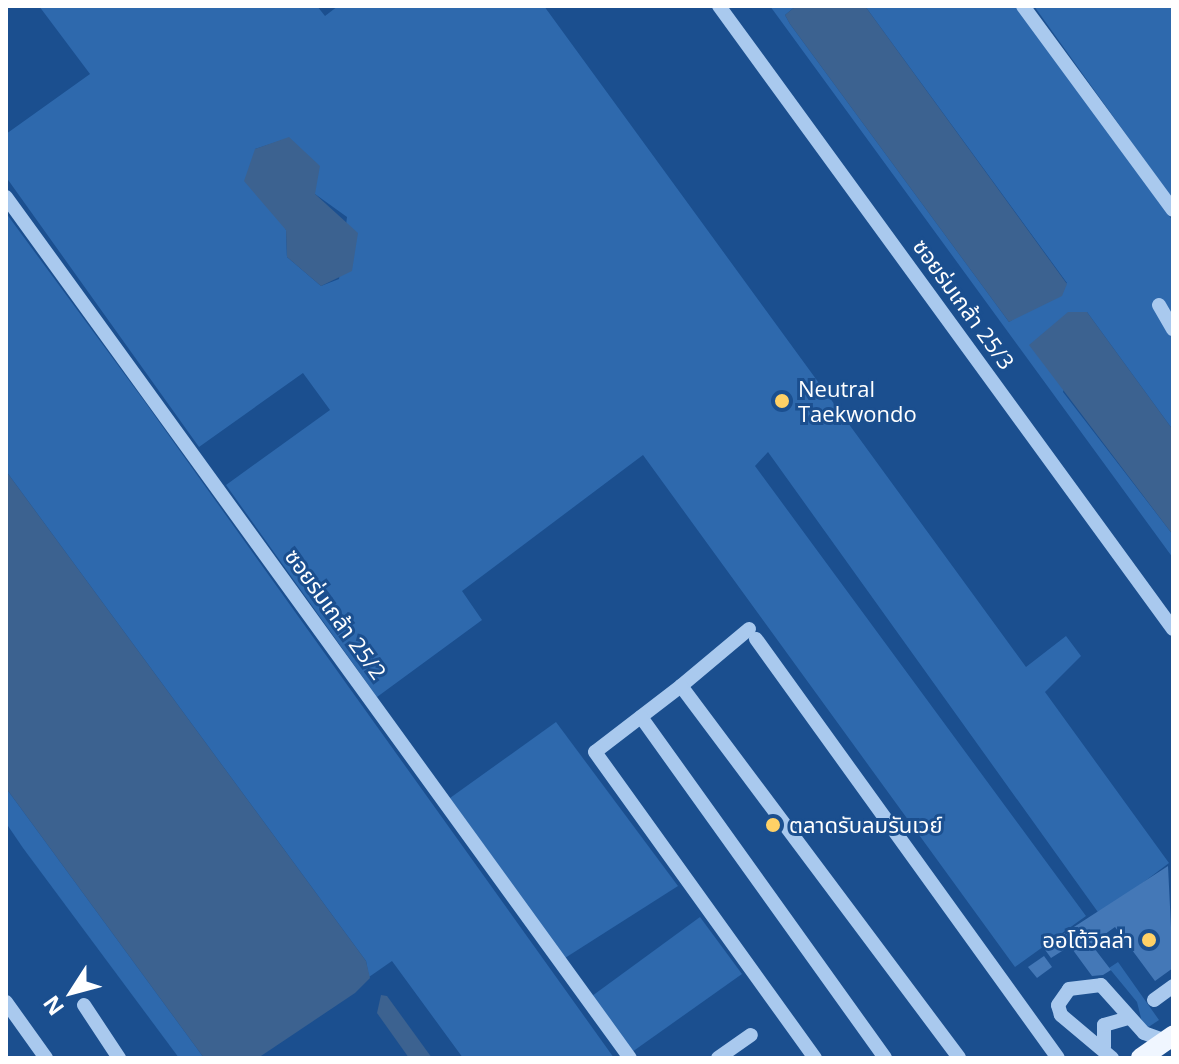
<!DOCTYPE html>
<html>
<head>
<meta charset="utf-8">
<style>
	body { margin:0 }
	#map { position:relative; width:1179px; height:1064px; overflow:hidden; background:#1b4f8f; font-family:"Open Sans","Noto Sans Thai",sans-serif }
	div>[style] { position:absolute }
	.green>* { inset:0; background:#2e69ad }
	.water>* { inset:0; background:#3c6290 }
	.building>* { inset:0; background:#4478b7 }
	.minor>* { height:14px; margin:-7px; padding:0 7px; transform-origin:7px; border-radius:7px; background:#a9c9ee }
	.major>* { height:20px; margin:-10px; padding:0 10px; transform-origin:10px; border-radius:10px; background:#f0f6ff }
	.dots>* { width:22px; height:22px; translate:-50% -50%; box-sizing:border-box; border:4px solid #1b4f8f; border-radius:50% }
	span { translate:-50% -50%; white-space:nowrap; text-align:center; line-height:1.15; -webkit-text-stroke:6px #1b4f8f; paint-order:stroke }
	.street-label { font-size:22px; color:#fff }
	.poi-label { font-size:22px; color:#fff }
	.left { translate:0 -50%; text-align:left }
	.right { translate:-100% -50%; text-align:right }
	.frame { position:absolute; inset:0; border:8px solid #fff; pointer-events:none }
	.north { position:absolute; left:32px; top:952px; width:80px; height:80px; -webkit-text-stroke:6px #1b4f8f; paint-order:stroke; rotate:234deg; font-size:22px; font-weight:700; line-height:32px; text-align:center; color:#fff }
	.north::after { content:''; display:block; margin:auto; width:28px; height:36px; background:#fff; clip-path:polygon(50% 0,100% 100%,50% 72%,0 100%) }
</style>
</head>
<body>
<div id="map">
	<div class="green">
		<i style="clip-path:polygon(evenodd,39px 6px,317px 6px,325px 16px,338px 6px,544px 6px,1026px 667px,1066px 636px,1081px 656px,1045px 692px,1169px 863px,1100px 915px,768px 452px,755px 466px,1086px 916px,1015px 967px,643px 455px,462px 591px,482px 620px,377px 697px,226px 485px,330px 410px,303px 373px,199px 447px,6px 177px,6px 134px,90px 74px,39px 6px,289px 138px,315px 194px,347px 217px,339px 279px,321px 286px,287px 257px,286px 230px,255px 149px,289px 138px)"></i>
		<i style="clip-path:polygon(770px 6px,796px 6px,785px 15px,790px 24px,1009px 322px,1067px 283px,865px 6px,1016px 6px,1173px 221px,1173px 430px,1087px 312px,1063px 392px,1173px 535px,1173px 558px)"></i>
		<i style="clip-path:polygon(1034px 6px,1173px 6px,1173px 200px)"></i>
		<i style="clip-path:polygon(6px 213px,145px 402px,614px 1058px,463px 1058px,392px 961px,369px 977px,366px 961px,6px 471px)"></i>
		<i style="clip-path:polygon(556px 722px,678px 886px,565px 958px,450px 798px)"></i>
		<i style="clip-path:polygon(6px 788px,204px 1058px,179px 1058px,23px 848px,6px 823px)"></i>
		<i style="clip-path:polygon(700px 917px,742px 974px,632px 1052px,592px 996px)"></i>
		<i style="clip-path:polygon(1118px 962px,1159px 1020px,1144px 1030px,1137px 1002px,1109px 968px)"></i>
	</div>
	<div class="water">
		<i style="clip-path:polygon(796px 6px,865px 6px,1067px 284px,1062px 296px,1009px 322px,790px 24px,785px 15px)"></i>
		<i style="clip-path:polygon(289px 137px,320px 166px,315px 194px,358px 233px,352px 271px,321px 286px,287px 257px,286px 230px,244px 181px,255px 149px)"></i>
		<i style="clip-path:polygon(1068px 312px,1087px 312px,1173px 430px,1173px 535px,1029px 345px)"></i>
		<i style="clip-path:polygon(6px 471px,366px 961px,370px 978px,355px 993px,258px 1058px,204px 1058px,6px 788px)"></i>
		<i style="clip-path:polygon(381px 995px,387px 996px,432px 1058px,409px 1058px,377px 1013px)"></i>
	</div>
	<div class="building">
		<i style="clip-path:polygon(1168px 866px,1173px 968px,1155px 981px,1115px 927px,1091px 944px,1111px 970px,1103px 975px,1092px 976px,1070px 946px,1051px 958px,1043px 947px)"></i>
		<i style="clip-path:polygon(1044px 956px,1052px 967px,1037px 978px,1028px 967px)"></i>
	</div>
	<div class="minor">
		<i style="left:719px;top:6px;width:771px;rotate:53.92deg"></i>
		<i style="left:1023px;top:6px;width:253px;rotate:53.7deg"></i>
		<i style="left:6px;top:197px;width:1063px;rotate:54.07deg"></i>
		<i style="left:1159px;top:305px;width:28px;rotate:60deg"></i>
		<i style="left:749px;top:629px;width:89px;rotate:140deg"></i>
		<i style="left:681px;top:686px;width:464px;rotate:53.2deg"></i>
		<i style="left:756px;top:639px;width:516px;rotate:54.22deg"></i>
		<i style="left:681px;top:686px;width:108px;rotate:142.5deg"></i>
		<i style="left:595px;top:752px;width:377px;rotate:54.3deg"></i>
		<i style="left:641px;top:717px;width:419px;rotate:54.4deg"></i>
		<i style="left:1154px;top:1000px;width:24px;rotate:-36deg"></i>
		<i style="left:6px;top:1002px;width:69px;rotate:54.5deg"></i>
		<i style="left:84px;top:1005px;width:64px;rotate:56.6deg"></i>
		<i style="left:1104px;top:1047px;width:22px;rotate:-90deg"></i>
		<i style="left:1104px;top:1025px;width:25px;rotate:-16deg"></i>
		<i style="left:718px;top:1058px;width:40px;rotate:-34.9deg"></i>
		<i style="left:1112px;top:1058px;width:67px;rotate:-139.9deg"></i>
		<i style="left:1061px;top:1015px;width:10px;rotate:-107deg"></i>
		<i style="left:1058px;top:1005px;width:19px;rotate:-55deg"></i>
		<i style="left:1069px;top:989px;width:32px;rotate:-7deg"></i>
		<i style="left:1101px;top:985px;width:64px;rotate:48.1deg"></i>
		<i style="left:1144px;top:1033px;width:23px;rotate:20deg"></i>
	</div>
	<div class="major">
		<i style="left:1141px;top:1058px;width:39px;rotate:-35deg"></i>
	</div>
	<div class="dots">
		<i style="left:782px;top:401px;background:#ffd166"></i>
		<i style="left:773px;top:825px;background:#ffd166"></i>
		<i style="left:1149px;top:940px;background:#ffd166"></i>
	</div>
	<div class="street-label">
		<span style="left:964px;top:304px;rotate:54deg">ซอยร่มเกล้า 25/3</span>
		<span style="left:336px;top:614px;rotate:54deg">ซอยร่มเกล้า 25/2</span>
	</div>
	<div class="poi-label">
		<span class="left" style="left:798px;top:401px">Neutral<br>Taekwondo</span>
		<span class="left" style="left:789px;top:825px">ตลาดรับลมรันเวย์</span>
		<span class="right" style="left:1133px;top:940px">ออโต้วิลล่า</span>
	</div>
	<div class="frame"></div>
	<div class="north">N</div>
</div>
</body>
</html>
